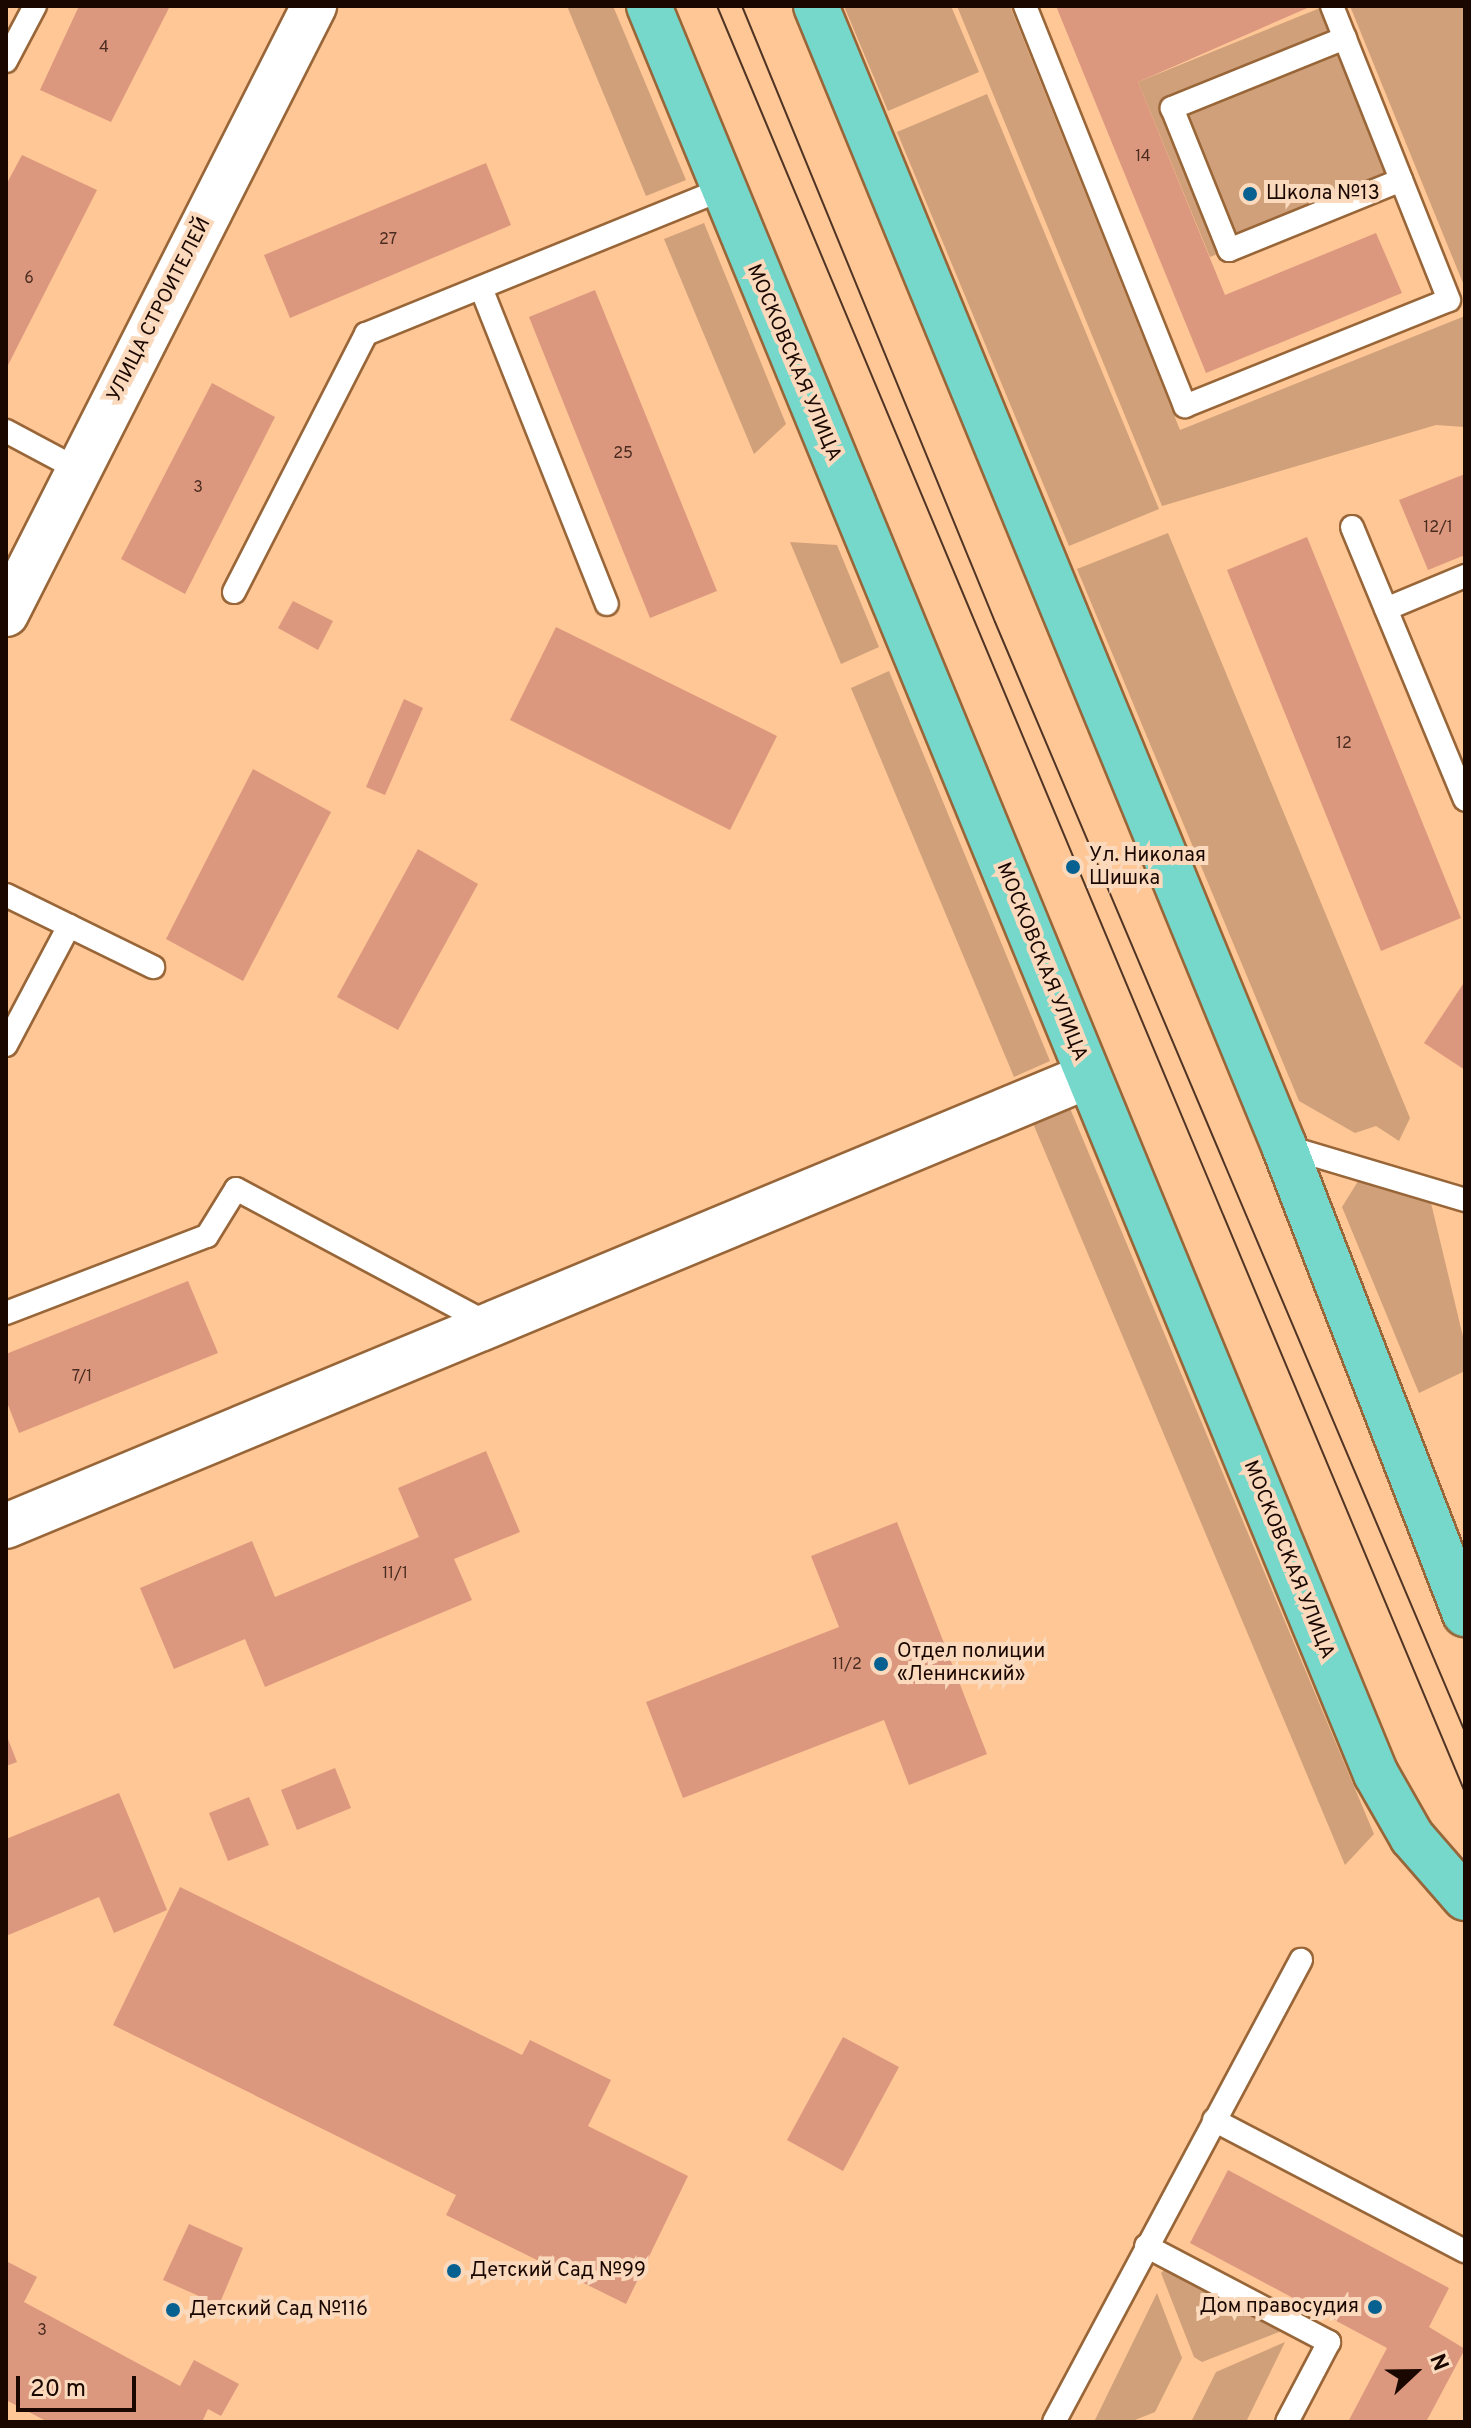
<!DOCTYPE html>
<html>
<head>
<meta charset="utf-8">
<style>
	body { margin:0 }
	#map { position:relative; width:1471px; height:2428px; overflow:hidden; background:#ffc696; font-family:Overpass,sans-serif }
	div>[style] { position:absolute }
	.green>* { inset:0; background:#cfa079 }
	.building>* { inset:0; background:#dc987e }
	.roads { filter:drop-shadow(2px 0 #986638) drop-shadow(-2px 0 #986638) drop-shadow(0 2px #986638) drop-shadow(0 -2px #986638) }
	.service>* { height:22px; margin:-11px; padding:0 11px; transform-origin:11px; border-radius:11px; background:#fff }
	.minor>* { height:44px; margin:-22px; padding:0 22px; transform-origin:22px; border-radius:22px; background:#fff }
	.tertiary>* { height:44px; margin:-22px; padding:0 22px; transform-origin:22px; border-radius:22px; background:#fff }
	.primary>* { height:44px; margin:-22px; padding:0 22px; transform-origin:22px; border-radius:22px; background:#76d7cb }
	.tram>* { height:2px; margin:-1px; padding:0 1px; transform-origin:1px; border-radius:1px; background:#503524 }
	.dots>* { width:22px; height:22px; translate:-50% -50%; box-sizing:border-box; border:4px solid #fbd9bc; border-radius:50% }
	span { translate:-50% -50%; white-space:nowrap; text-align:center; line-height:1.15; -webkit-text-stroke:8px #fbd9bc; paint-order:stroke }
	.number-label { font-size:16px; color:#4a2b20 }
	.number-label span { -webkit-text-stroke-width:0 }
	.poi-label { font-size:20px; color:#190700 }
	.left { translate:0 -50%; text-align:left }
	.right { translate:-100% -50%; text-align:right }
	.street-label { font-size:20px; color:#190700 }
	.frame { position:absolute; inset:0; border:8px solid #190700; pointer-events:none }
	.north { position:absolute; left:1375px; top:2332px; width:80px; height:80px; -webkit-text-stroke:6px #fbd9bc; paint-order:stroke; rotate:68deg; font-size:22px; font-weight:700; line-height:32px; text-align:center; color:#190700 }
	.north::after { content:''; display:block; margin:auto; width:28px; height:36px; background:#190700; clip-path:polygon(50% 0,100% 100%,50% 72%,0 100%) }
	.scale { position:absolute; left:16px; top:2376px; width:120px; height:36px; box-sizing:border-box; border:4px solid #190700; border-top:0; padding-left:10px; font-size:24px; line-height:28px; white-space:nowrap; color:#190700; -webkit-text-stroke:6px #fbd9bc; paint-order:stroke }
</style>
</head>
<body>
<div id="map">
	<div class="green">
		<i style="clip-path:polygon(567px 6px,613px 6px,686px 180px,646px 196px)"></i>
		<i style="clip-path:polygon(844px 6px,951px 6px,979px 72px,888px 111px)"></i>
		<i style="clip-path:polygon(957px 6px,1010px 6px,1180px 430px,1465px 316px,1465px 427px,1436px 425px,1162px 506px)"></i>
		<i style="clip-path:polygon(1325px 6px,1401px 180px,1210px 257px,1138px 82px)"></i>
		<i style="clip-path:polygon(1350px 6px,1465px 6px,1465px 288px)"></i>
		<i style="clip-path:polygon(987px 94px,1159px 509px,1069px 546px,897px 132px)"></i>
		<i style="clip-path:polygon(704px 223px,786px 424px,754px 454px,664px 239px)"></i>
		<i style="clip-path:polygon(1168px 533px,1410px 1118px,1399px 1141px,1376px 1126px,1355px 1133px,1299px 1101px,1077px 569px)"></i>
		<i style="clip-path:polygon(790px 542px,837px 545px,879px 647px,841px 664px)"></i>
		<i style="clip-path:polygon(889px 671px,1050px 1061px,1014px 1077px,851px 688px)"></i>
		<i style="clip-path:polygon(1069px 1106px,1374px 1834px,1345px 1865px,1032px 1121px)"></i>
		<i style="clip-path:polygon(1360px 1178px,1431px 1203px,1465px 1345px,1465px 1371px,1419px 1393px,1342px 1207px)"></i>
		<i style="clip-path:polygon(1166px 2268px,1284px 2330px,1202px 2362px,1194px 2357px,1161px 2273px)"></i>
		<i style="clip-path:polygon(1157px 2293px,1182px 2358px,1155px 2412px,1130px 2422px,1094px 2422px)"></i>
		<i style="clip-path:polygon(1285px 2342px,1246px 2422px,1191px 2422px,1216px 2372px)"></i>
	</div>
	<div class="building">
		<i style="clip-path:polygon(79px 6px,170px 6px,111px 122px,40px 90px)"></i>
		<i style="clip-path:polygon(1056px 6px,1312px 6px,1138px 82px,1225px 295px,1376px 233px,1402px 293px,1206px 373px)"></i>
		<i style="clip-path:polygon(22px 155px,97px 190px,6px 369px,6px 185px)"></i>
		<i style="clip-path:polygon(486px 163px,511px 225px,290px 318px,264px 255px)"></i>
		<i style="clip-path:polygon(595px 290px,717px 591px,650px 618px,529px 317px)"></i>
		<i style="clip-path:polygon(212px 383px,275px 417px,185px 594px,121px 559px)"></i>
		<i style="clip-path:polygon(1465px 474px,1465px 555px,1428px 570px,1399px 500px)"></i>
		<i style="clip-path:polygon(1307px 537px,1461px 918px,1381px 951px,1227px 570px)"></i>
		<i style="clip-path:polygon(293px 601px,333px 621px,318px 650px,278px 628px)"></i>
		<i style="clip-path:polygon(556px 627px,777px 736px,730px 830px,510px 720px)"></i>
		<i style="clip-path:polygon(404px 699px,423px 708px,385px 795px,366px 787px)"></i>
		<i style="clip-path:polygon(253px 769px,331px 812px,243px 981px,166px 939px)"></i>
		<i style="clip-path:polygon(418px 849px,478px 884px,398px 1030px,337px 997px)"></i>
		<i style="clip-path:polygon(1465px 981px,1465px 1070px,1424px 1043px)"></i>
		<i style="clip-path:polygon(188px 1281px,218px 1353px,19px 1433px,6px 1400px,6px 1354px)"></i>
		<i style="clip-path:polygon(486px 1451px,520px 1532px,454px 1559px,472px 1600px,265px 1687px,245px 1639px,174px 1669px,140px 1588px,252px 1541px,275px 1597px,419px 1537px,398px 1488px)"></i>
		<i style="clip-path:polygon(897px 1522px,987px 1754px,909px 1785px,884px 1720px,683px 1798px,646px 1702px,839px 1627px,811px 1556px)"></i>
		<i style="clip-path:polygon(6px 1734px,17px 1762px,6px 1766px)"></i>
		<i style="clip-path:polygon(335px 1768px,351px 1808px,297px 1830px,281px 1790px)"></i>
		<i style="clip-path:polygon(119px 1793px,167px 1910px,114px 1933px,99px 1897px,6px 1936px,6px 1839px)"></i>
		<i style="clip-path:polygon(249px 1797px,269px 1845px,228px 1861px,209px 1813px)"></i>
		<i style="clip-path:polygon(180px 1887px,522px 2055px,530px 2040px,611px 2080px,588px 2126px,688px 2176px,626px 2304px,446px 2215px,456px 2195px,113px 2025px)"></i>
		<i style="clip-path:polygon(843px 2037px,899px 2067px,843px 2171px,787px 2140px)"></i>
		<i style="clip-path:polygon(1228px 2170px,1449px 2288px,1429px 2327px,1465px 2349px,1426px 2422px,1348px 2422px,1387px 2348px,1190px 2243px)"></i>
		<i style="clip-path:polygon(189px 2224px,243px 2248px,219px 2305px,163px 2280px)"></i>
		<i style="clip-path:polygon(6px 2261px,37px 2277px,24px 2302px,180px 2386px,194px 2360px,239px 2384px,221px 2416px,208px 2409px,202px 2422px,48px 2422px,6px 2400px)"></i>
	</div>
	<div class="roads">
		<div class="service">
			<i style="left:1025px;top:6px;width:431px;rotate:68.2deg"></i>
			<i style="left:1185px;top:406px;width:284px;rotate:-21.9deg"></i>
			<i style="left:1449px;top:300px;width:316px;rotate:-111.7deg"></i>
			<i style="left:1345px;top:38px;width:187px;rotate:158deg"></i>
			<i style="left:1172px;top:108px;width:153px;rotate:68.1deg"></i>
			<i style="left:1229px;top:250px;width:186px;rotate:-22.1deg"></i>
			<i style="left:6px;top:61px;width:62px;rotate:-62.2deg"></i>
			<i style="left:481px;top:288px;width:340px;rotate:68.3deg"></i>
			<i style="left:6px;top:431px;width:83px;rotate:28.1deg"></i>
			<i style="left:1352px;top:527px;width:295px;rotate:67.5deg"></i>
			<i style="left:234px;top:592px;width:290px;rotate:-62.9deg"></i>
			<i style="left:366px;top:334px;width:383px;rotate:-22.1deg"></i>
			<i style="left:1386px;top:609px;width:86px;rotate:-22.7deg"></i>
			<i style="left:6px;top:895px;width:164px;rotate:26.1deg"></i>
			<i style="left:6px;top:1045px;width:135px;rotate:-62.1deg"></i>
			<i style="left:1284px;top:1146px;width:189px;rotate:16.6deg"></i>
			<i style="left:6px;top:1313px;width:215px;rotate:-21deg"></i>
			<i style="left:207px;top:1236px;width:55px;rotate:-58.3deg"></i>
			<i style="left:236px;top:1189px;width:287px;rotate:28.1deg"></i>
			<i style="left:1214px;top:2120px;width:283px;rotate:27.6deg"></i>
			<i style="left:1146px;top:2246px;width:207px;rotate:27.7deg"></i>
			<i style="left:1329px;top:2342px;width:90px;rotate:117.7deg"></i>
			<i style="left:1054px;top:2422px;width:524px;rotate:-61.87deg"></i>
		</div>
		<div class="minor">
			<i style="left:6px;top:1526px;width:1172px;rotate:-22.58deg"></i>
		</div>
		<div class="tertiary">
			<i style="left:6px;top:614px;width:682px;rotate:-63.13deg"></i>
		</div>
		<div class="primary">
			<i style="left:649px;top:6px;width:1912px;rotate:67.65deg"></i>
			<i style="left:1376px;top:1774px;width:73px;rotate:60.3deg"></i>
			<i style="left:1412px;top:1837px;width:81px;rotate:49deg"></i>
			<i style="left:816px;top:6px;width:1232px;rotate:67.68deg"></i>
			<i style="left:1284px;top:1146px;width:502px;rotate:68.86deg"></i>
		</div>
	</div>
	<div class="tram">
		<i style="left:717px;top:6px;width:1936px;rotate:67.28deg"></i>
		<i style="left:742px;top:6px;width:666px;rotate:67.67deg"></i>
		<i style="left:995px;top:622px;width:1205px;rotate:67.05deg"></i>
	</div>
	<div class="dots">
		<i style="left:1250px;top:194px;background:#066191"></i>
		<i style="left:1073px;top:867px;background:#066191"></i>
		<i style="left:881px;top:1664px;background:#066191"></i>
		<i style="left:454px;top:2271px;background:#066191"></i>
		<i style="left:1375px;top:2307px;background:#066191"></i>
		<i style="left:173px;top:2310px;background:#066191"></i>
	</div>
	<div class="number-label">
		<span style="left:104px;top:48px">4</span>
		<span style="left:1143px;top:157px">14</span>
		<span style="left:388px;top:240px">27</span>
		<span style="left:29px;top:279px">6</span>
		<span style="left:623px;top:454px">25</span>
		<span style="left:198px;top:488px">3</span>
		<span style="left:1438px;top:528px">12/1</span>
		<span style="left:1344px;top:744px">12</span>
		<span style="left:82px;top:1377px">7/1</span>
		<span style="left:395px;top:1574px">11/1</span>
		<span style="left:847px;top:1665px">11/2</span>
		<span style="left:42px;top:2331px">3</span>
	</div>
	<div class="poi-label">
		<span class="left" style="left:1266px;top:194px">Школа №13</span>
		<span class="left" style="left:1089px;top:868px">Ул. Николая<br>Шишка</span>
		<span class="left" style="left:897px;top:1664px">Отдел полиции<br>«Ленинский»</span>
		<span class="left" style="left:470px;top:2271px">Детский Сад №99</span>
		<span class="right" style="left:1359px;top:2307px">Дом правосудия</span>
		<span class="left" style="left:189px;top:2310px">Детский Сад №116</span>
	</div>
	<div class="street-label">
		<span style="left:160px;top:310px;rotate:-63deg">УЛИЦА СТРОИТЕЛЕЙ</span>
		<span style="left:793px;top:363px;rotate:67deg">МОСКОВСКАЯ УЛИЦА</span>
		<span style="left:1041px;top:962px;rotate:68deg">МОСКОВСКАЯ УЛИЦА</span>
		<span style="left:1288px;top:1560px;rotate:68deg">МОСКОВСКАЯ УЛИЦА</span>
	</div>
	<div class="frame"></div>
	<div class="north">N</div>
	<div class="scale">20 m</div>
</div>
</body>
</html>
